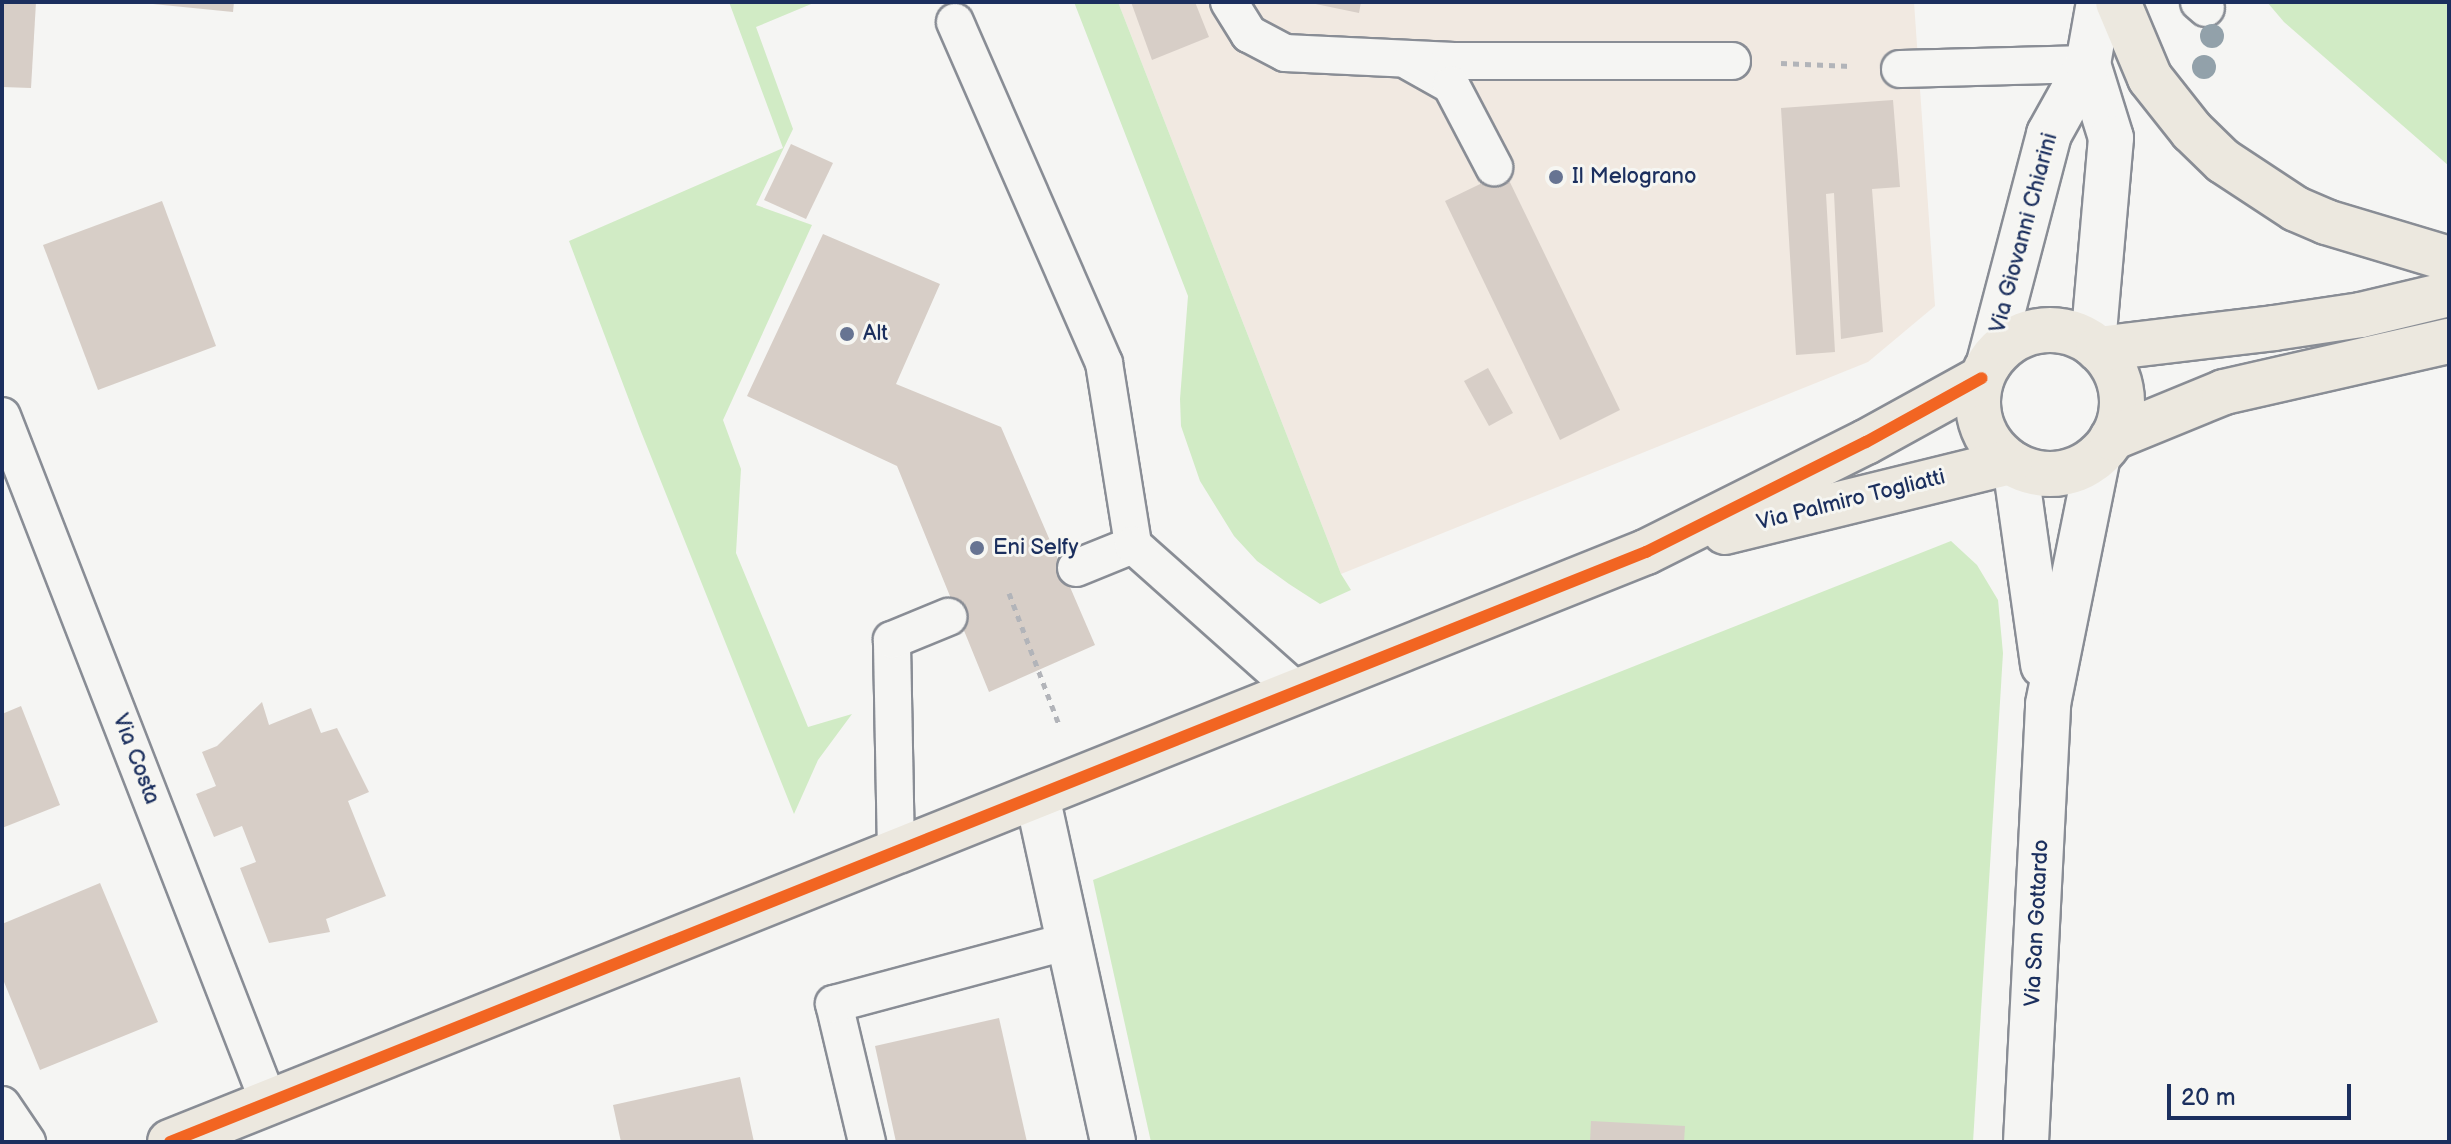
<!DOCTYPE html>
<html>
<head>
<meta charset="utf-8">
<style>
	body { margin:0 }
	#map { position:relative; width:2451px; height:1144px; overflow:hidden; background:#f5f5f3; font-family:"Balsamiq Sans",sans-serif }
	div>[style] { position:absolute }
	.built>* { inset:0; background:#f1e9e1 }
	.green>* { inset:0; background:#d1ebc5 }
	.building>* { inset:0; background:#d7cec7 }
	.path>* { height:5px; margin-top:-2.5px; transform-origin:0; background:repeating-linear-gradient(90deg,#b2b4b9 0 6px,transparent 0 12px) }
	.roads { filter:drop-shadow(2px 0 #898d95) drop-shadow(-2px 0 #898d95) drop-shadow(0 2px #898d95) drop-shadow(0 -2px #898d95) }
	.lane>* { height:36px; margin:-18px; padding:0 18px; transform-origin:18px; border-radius:18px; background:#f5f5f3 }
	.street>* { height:44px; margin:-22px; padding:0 22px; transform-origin:22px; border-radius:22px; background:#f5f5f3 }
	.secondary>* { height:44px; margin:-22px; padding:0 22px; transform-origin:22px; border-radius:22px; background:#f5f5f3 }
	.primary>* { height:44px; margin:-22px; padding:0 22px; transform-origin:22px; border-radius:22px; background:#ece8df }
	.primary>.ring { margin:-22px; padding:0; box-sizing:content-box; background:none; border:44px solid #ece8df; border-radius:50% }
	.bus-1>* { height:12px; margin:-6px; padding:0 6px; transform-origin:6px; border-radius:6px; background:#f26522 }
	.trees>* { width:24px; height:24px; margin:-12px; border-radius:50%; background:#92a1aa }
	.dots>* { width:22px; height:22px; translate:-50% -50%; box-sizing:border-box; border:4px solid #f6f6f2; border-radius:50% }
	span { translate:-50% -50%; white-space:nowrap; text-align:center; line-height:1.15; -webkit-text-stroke:6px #f6f6f2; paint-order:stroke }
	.poi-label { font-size:22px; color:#1b2f5e }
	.left { translate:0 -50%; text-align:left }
	.street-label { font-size:22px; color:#1b2f5e }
	.frame { position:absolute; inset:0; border:4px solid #1b2f5e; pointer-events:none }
	.scale { position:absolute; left:2167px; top:1084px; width:184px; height:36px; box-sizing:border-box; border:4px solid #1b2f5e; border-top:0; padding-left:10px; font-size:24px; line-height:28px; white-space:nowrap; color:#1b2f5e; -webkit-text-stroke:6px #f6f6f2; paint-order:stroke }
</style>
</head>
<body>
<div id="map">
	<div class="built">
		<i style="clip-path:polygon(1118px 2px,1914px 2px,1935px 306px,1868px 362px,1341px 574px)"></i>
	</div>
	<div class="green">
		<i style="clip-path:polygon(729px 2px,816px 2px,756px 27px,793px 129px,756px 205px,812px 225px,723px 420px,741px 469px,736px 553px,808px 727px,852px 714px,818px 760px,794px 814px,640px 429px,569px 241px,783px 148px)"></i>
		<i style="clip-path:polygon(1074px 2px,1118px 2px,1341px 574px,1351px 590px,1320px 604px,1289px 584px,1257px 561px,1234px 536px,1200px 481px,1181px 426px,1180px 399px,1188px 296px)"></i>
		<i style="clip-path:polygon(2267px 2px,2449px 2px,2449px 166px,2284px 22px)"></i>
		<i style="clip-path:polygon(1951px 541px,1977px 565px,1998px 600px,2003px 653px,1973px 1142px,1151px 1142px,1093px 880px)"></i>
	</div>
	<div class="building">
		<i style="clip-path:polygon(2px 2px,36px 2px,31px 88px,2px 87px)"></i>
		<i style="clip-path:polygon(133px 2px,234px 2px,233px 12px)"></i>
		<i style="clip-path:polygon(1131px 2px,1195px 2px,1209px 37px,1152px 60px)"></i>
		<i style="clip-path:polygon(1306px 2px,1361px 2px,1359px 13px)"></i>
		<i style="clip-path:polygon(1893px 100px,1900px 187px,1872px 189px,1883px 332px,1841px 339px,1834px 193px,1826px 194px,1835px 352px,1796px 355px,1781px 108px)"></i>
		<i style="clip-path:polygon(791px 144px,833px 163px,806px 219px,764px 200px)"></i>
		<i style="clip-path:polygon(1505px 172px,1620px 410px,1560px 440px,1445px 201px)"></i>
		<i style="clip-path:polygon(162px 201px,216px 346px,98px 390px,43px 245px)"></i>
		<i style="clip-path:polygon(823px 234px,940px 284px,896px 384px,1001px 427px,1095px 645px,989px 692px,897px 466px,747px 396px)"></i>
		<i style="clip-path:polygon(1488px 368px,1513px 413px,1489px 426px,1464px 381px)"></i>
		<i style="clip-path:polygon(262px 702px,269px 725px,311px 708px,321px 733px,337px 728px,369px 792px,348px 801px,386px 896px,326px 919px,330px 932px,269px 943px,240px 868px,256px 862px,242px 826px,214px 837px,196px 794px,216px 786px,202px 752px,217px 746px)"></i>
		<i style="clip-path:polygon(21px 706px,60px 805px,2px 828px,2px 714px)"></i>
		<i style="clip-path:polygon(100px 883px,158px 1022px,40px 1070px,2px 977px,2px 924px)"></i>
		<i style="clip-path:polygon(999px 1018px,1027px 1142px,896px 1142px,875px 1046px)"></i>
		<i style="clip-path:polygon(740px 1077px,754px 1142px,621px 1142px,613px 1105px)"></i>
		<i style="clip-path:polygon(1591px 1121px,1685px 1126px,1684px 1142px,1590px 1142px)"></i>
	</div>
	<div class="path">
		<i style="left:1781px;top:63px;width:70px;rotate:2.5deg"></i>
		<i style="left:1009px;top:593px;width:143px;rotate:69.2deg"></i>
	</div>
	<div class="roads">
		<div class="lane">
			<i style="left:1229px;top:2px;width:38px;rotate:58deg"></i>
			<i style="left:1249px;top:34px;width:41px;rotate:27.8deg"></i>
			<i style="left:1285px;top:53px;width:169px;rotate:2.7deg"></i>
			<i style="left:1454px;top:61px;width:278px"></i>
			<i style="left:2199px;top:2px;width:9px;rotate:41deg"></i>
			<i style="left:955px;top:22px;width:372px;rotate:66.4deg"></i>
			<i style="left:1104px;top:363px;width:184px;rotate:80.9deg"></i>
			<i style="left:1410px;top:62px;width:47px;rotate:29.3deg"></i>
			<i style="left:1451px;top:85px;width:93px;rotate:62.3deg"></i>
			<i style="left:1900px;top:69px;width:188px;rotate:-1.5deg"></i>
			<i style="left:2px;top:416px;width:737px;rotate:68.76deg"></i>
			<i style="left:1076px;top:568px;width:61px;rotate:-22deg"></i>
			<i style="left:1133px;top:545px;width:221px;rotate:41.7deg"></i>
			<i style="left:896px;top:852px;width:212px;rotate:-91.1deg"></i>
			<i style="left:892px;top:640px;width:61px;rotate:-22.3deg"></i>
			<i style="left:2px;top:1105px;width:45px;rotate:56deg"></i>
			<i style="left:867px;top:1142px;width:142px;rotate:-103.4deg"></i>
			<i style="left:834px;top:1004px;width:243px;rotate:-15deg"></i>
		</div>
		<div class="street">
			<i style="left:2015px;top:465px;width:202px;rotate:82deg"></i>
			<i style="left:1037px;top:796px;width:354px;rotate:77.6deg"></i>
			<i style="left:2026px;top:1142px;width:439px;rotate:-87.1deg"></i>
			<i style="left:2048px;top:704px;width:253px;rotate:-78.6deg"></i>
		</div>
		<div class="secondary">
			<i style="left:2088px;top:64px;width:77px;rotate:72.7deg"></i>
			<i style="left:2111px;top:138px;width:207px;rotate:95deg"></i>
			<i style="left:1989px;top:363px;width:237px;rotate:-75.3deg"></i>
			<i style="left:2049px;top:134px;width:80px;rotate:-60.9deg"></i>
			<i style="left:2088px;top:64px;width:63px;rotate:-79.9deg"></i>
		</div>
		<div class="primary">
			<i style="left:2118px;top:2px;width:82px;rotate:67.2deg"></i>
			<i style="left:2150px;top:78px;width:68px;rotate:51.6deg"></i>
			<i style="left:2192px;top:131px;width:43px;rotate:44.1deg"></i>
			<i style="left:2223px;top:161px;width:87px;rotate:33.3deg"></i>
			<i style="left:2296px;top:209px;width:33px;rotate:23deg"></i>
			<i style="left:2326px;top:222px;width:128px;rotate:16.7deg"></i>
			<i class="ring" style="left:1978px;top:330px;width:100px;height:100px"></i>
			<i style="left:2098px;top:349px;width:177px;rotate:-6.8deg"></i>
			<i style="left:2274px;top:328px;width:88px;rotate:-8.5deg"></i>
			<i style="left:2361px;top:315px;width:90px;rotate:-13.4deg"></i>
			<i style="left:2112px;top:438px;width:121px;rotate:-22.3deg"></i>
			<i style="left:2224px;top:392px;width:231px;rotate:-12.8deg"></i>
			<i style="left:1725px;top:532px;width:293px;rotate:-13.8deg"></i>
			<i style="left:170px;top:1142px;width:1590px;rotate:-21.79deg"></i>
			<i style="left:1646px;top:552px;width:246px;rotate:-26.6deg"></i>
			<i style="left:1866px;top:442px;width:132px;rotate:-28.9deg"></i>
		</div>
	</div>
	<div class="bus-1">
		<i style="left:170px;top:1142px;width:1590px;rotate:-21.79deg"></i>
		<i style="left:1646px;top:552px;width:246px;rotate:-26.6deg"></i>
		<i style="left:1866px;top:442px;width:132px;rotate:-28.9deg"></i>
	</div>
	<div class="trees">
		<i style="left:2212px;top:36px"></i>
		<i style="left:2204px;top:67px"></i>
	</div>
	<div class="dots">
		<i style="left:1556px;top:177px;background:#677492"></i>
		<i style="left:847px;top:334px;background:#677492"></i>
		<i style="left:977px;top:548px;background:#677492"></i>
	</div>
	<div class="poi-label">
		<span class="left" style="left:1572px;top:177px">Il Melograno</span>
		<span class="left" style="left:863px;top:334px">Alt</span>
		<span class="left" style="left:993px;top:548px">Eni Selfy</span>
	</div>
	<div class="street-label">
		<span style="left:2024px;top:233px;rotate:-75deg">Via Giovanni Chiarini</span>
		<span style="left:1851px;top:500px;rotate:-14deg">Via Palmiro Togliatti</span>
		<span style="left:136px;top:759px;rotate:69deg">Via Costa</span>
		<span style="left:2037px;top:923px;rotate:-87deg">Via San Gottardo</span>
	</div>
	<div class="frame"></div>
	<div class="scale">20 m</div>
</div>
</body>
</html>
